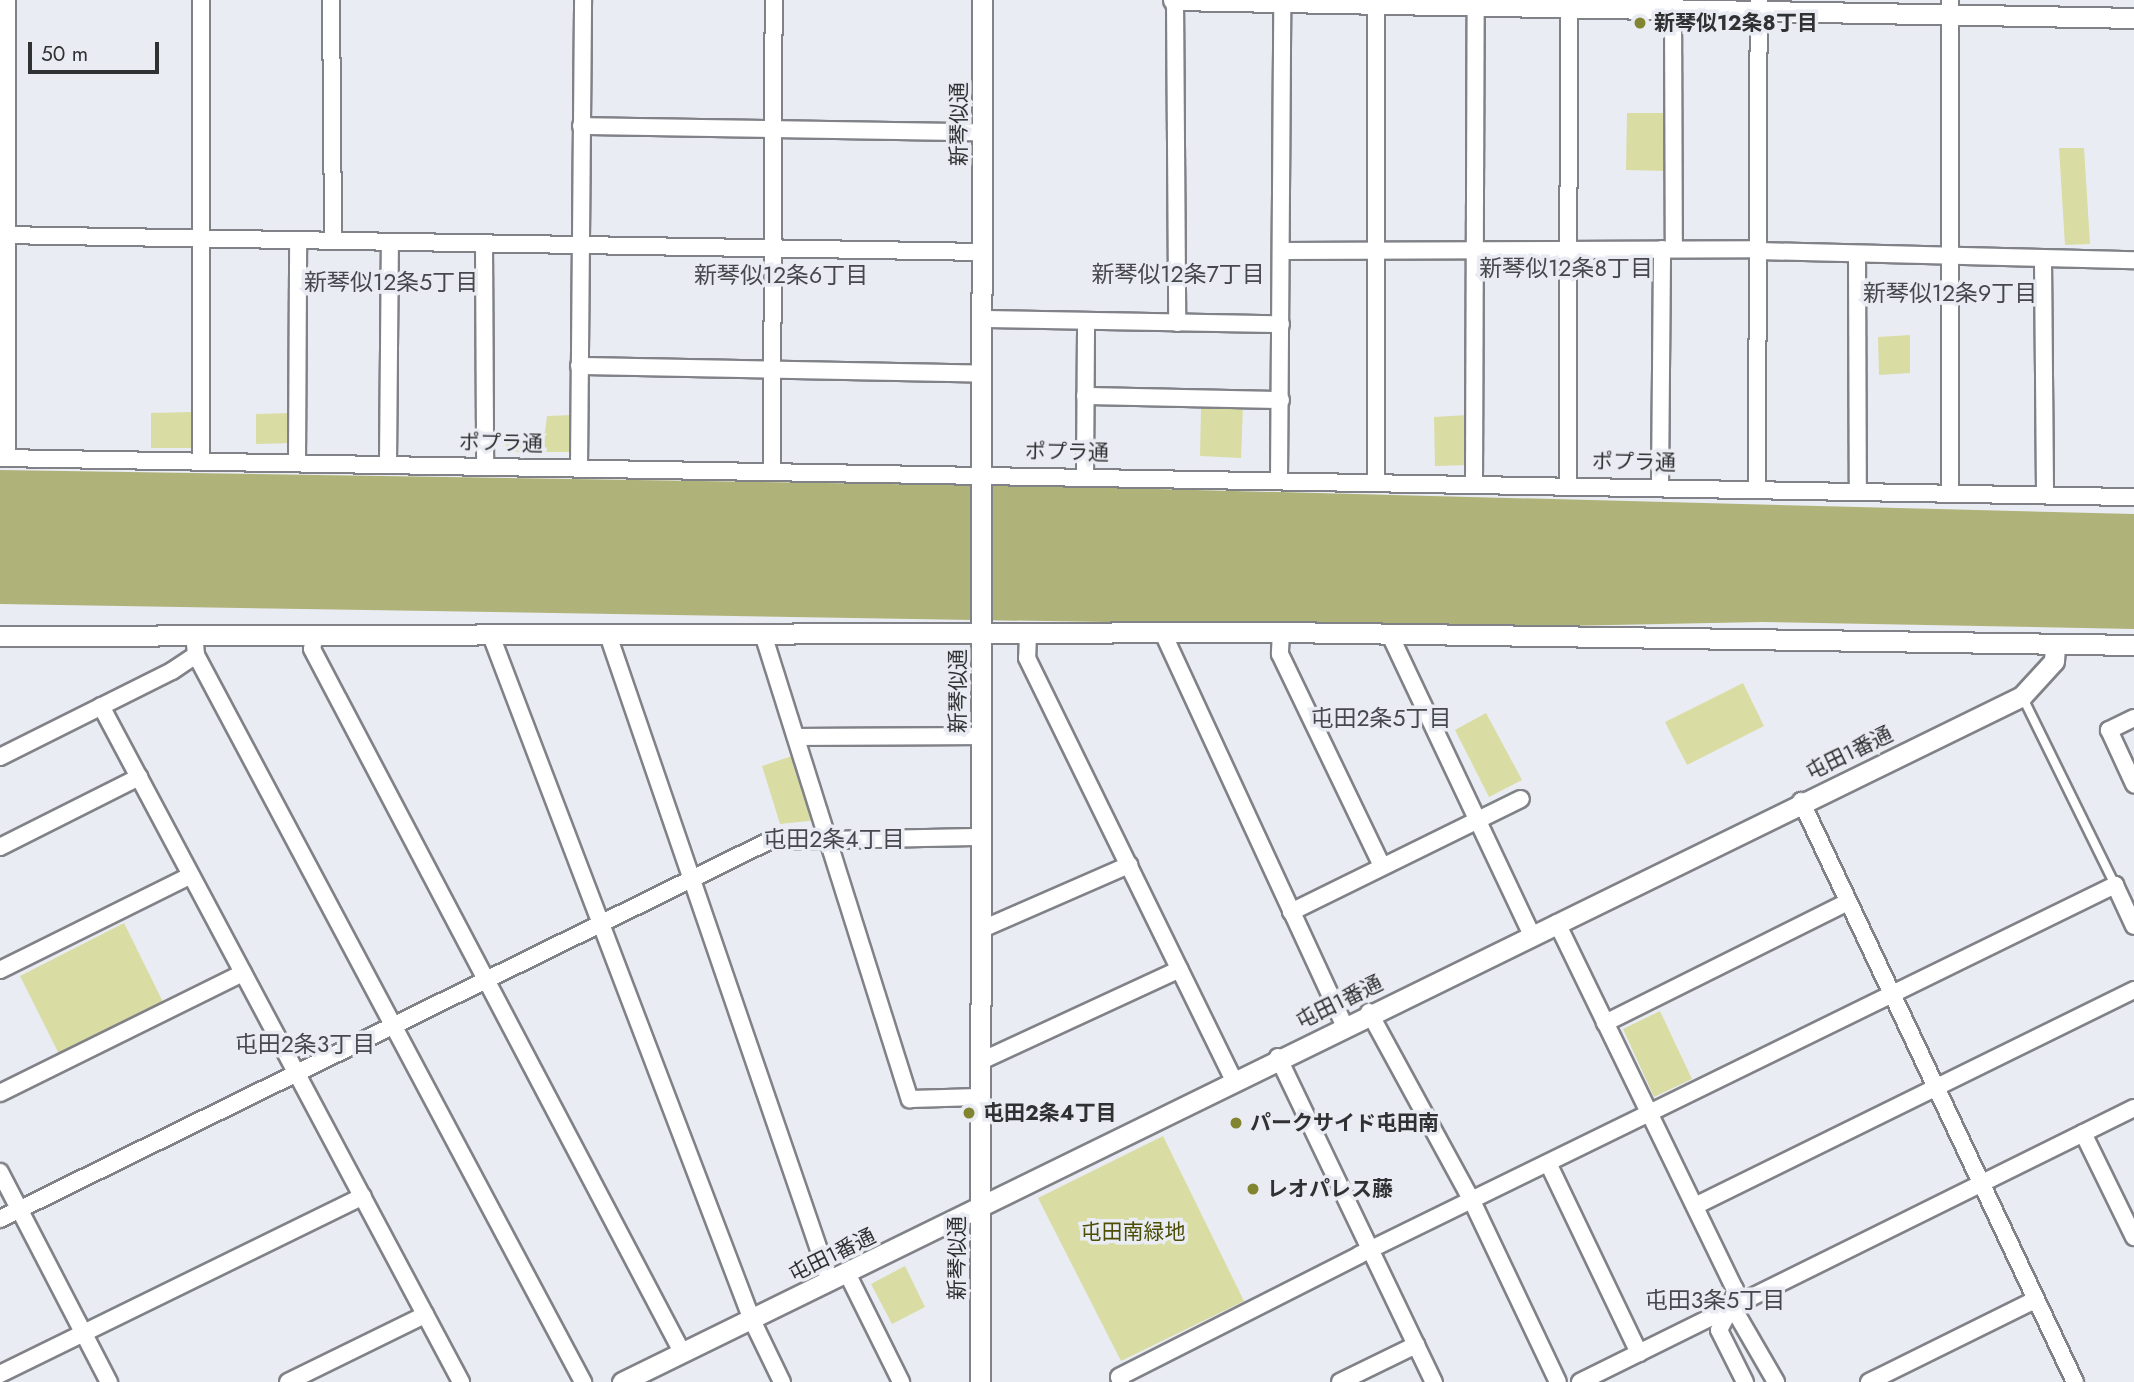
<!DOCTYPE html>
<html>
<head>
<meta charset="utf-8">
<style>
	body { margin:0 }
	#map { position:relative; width:2134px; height:1382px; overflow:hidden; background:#eaecf3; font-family:Jost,"Noto Sans JP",sans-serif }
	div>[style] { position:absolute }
	.green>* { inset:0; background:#d9dda3 }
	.forest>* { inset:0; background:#b0b379 }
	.roads { filter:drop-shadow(2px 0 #808288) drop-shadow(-2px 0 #808288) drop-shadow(0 2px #808288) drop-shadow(0 -2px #808288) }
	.service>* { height:8px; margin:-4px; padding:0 4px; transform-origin:4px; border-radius:4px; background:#fff }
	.minor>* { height:16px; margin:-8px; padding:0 8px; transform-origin:8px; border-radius:8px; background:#fff }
	.tertiary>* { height:19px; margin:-9.5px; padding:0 9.5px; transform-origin:9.5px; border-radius:9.5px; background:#fff }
	.dots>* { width:19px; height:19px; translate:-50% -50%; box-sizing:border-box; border:4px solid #eaecf3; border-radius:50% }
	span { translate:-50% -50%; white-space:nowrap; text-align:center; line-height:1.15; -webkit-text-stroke:7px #eaecf3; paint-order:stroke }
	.poi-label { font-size:21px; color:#303133; font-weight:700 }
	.left { translate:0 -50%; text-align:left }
	.street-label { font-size:21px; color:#303133 }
	.park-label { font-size:21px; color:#4c4e06 }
	.neighbourhood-label { font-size:23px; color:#46484d }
	.scale { position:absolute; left:28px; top:42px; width:131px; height:32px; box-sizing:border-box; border:4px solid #303133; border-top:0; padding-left:9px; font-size:21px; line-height:24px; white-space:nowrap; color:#303133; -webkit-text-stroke:5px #eaecf3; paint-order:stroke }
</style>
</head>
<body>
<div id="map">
	<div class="green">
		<i style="clip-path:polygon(1627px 113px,1668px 113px,1667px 171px,1626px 170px)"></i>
		<i style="clip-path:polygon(2059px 148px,2084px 148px,2090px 244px,2065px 245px)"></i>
		<i style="clip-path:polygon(1910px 335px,1910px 373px,1879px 375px,1878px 337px)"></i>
		<i style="clip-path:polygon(1243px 405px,1241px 458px,1200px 456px,1201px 406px)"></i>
		<i style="clip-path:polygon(193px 412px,193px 448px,151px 448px,151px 413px)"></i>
		<i style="clip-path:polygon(292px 413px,292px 443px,256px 444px,256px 414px)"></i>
		<i style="clip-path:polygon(572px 415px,572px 452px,506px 452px,506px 432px,545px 432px,547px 416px)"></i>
		<i style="clip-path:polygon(1467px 415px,1468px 465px,1435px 466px,1434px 417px)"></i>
		<i style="clip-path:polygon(1743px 683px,1764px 726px,1687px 765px,1665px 722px)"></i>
		<i style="clip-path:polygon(1486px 713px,1522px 780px,1489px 797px,1455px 730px)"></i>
		<i style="clip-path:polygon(798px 754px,818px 820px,780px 824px,762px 766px)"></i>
		<i style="clip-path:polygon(124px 923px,163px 1002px,59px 1054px,20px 976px)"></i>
		<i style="clip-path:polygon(1660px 1011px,1692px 1079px,1654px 1097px,1623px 1029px)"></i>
		<i style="clip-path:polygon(1163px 1136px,1244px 1301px,1121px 1361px,1038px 1198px)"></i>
		<i style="clip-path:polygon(905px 1266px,925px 1307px,892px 1324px,871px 1284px)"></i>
	</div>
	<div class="forest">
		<i style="clip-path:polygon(0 470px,1080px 487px,2134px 514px,2134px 629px,1761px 622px,1468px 628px,0 604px)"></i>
	</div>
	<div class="roads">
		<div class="service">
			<i style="left:2022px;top:696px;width:211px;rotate:63.8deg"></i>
		</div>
		<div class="minor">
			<i style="left:201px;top:0;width:462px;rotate:90deg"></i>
			<i style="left:331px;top:0;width:241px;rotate:89.5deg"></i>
			<i style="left:1175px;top:0;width:323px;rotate:89.6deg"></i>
			<i style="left:1376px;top:0;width:482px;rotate:90deg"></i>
			<i style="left:1950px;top:0;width:491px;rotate:90deg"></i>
			<i style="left:1673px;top:9px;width:240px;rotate:89.8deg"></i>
			<i style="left:581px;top:126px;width:400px;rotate:0.9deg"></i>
			<i style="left:0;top:235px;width:981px;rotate:0.99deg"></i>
			<i style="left:484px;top:245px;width:221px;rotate:89.7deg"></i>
			<i style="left:1282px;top:251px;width:476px;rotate:-0.2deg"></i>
			<i style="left:1758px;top:251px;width:376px;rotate:1.4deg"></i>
			<i style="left:1857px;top:255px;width:234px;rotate:89.8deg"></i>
			<i style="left:2043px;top:260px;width:234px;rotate:89.5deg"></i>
			<i style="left:981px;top:319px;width:300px;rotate:1deg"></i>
			<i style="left:579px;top:366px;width:402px;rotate:1.1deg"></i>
			<i style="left:1085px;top:396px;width:196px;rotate:1.2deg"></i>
			<i style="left:0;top:458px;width:2134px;rotate:1.05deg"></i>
			<i style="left:7px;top:458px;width:458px;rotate:-90deg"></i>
			<i style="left:297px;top:462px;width:222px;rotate:-89.7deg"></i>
			<i style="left:388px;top:463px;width:221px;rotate:-89.5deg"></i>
			<i style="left:579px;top:467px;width:467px;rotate:-89.5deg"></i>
			<i style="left:772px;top:470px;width:470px;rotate:-89.8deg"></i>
			<i style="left:1085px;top:475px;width:154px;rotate:-89.6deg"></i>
			<i style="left:1279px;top:479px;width:477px;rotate:-89.6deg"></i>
			<i style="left:1474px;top:483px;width:478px;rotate:-89.8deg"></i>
			<i style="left:1568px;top:484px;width:484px;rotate:-89.9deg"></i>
			<i style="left:1660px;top:485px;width:236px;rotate:-89.5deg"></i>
			<i style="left:1757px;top:488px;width:488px;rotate:-89.8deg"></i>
			<i style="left:1281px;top:632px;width:22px;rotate:93deg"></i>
			<i style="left:1280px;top:654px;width:235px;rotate:64.3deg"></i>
			<i style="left:1163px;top:633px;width:432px;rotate:65.2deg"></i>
			<i style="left:763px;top:634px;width:488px;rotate:72.5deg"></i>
			<i style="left:910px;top:1099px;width:69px;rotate:-1.7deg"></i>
			<i style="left:1028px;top:634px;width:24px;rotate:92deg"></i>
			<i style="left:1027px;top:658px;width:471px;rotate:63.9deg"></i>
			<i style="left:315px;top:635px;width:14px;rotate:102deg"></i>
			<i style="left:312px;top:649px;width:794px;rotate:62.24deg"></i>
			<i style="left:608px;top:635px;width:684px;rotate:71.06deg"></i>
			<i style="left:1390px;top:635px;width:332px;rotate:64.7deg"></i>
			<i style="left:492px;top:638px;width:730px;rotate:69.13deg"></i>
			<i style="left:752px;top:1320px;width:69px;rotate:64.2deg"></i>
			<i style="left:196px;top:655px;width:824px;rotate:61.97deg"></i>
			<i style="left:101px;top:706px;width:766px;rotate:61.96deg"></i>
			<i style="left:2134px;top:718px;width:28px;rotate:154deg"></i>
			<i style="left:2109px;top:730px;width:60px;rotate:65.2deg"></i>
			<i style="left:798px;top:737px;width:183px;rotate:-0.3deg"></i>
			<i style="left:0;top:757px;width:192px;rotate:-26.6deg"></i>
			<i style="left:172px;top:671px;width:29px;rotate:-34deg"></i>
			<i style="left:196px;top:655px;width:11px;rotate:-95deg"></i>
			<i style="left:1801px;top:801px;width:642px;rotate:64.75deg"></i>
			<i style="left:0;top:847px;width:156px;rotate:-26.7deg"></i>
			<i style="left:1291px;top:912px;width:256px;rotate:-26.2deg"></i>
			<i style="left:1557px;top:923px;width:407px;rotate:64.1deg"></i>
			<i style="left:1735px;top:1289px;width:17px;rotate:100deg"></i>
			<i style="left:980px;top:930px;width:163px;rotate:-23.6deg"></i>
			<i style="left:0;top:970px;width:213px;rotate:-26.4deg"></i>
			<i style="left:1369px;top:1012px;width:215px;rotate:61.4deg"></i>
			<i style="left:1472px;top:1201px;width:200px;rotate:64.6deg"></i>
			<i style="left:1605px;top:1023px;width:271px;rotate:-26.5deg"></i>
			<i style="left:1278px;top:1057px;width:361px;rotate:64.4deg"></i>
			<i style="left:979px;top:1062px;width:221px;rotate:-24.8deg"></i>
			<i style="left:0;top:1093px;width:271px;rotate:-26.3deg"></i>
			<i style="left:2083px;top:1133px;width:116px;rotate:63.9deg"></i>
			<i style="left:1548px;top:1163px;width:211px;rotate:64.4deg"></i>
			<i style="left:0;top:1172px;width:237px;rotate:62.6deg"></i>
			<i style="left:1695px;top:1206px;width:489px;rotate:-26.2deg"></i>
			<i style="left:0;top:1219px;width:857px;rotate:-26.18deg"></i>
			<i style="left:769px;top:841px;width:211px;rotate:-1.1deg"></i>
			<i style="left:847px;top:1273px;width:122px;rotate:63.6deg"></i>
			<i style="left:0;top:1374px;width:404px;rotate:-26.1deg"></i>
			<i style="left:288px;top:1382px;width:153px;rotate:-26.1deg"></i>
			<i style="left:1121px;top:1382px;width:5px;rotate:-112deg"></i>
			<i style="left:1119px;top:1377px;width:269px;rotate:-26.9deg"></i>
			<i style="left:1359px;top:1255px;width:842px;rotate:-26.08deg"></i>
			<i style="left:2115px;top:885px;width:45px;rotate:65.1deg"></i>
			<i style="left:1340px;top:1382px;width:85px;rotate:-26deg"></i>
			<i style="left:1580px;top:1382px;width:618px;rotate:-26.32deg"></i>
			<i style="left:1745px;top:1382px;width:58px;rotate:-116.6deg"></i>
			<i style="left:1719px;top:1330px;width:27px;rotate:-62deg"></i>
			<i style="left:1732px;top:1306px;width:88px;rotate:59.9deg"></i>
			<i style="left:1869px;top:1382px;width:185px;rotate:-26.3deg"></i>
		</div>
		<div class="tertiary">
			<i style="left:1173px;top:0;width:961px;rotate:1.07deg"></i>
			<i style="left:0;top:636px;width:1281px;rotate:-0.18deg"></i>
			<i style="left:1281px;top:632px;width:853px;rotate:0.87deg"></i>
			<i style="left:622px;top:1382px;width:1559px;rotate:-26.1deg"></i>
			<i style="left:2022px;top:696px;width:47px;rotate:-47.6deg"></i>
			<i style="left:2054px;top:661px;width:16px;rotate:-86deg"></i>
			<i style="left:980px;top:1382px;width:1382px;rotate:-89.92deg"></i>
		</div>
	</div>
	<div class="dots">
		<i style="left:1640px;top:23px;background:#82852f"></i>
		<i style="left:969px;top:1113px;background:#82852f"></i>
		<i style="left:1236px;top:1123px;background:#82852f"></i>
		<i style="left:1253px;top:1189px;background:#82852f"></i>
	</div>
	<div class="poi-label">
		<span class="left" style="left:1654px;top:23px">新琴似12条8丁目</span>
		<span class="left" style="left:983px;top:1113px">屯田2条4丁目</span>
		<span class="left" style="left:1250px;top:1123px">パークサイド屯田南</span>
		<span class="left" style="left:1267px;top:1189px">レオパレス藤</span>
	</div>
	<div class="street-label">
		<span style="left:959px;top:124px;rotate:-90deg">新琴似通</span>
		<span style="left:501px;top:443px;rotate:1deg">ポプラ通</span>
		<span style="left:1067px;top:452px;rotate:1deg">ポプラ通</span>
		<span style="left:1634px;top:462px;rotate:1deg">ポプラ通</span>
		<span style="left:958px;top:691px;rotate:-90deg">新琴似通</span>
		<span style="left:1849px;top:753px;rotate:-26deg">屯田1番通</span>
		<span style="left:1339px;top:1002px;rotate:-26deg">屯田1番通</span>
		<span style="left:832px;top:1255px;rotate:-26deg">屯田1番通</span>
		<span style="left:957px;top:1258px;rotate:-90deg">新琴似通</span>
	</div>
	<div class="park-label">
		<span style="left:1133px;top:1232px">屯田南緑地</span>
	</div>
	<div class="neighbourhood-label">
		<span style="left:1566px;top:268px">新琴似12条8丁目</span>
		<span style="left:1178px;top:274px">新琴似12条7丁目</span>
		<span style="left:781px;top:275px">新琴似12条6丁目</span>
		<span style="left:391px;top:282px">新琴似12条5丁目</span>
		<span style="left:1950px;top:293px">新琴似12条9丁目</span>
		<span style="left:1381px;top:718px">屯田2条5丁目</span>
		<span style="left:834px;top:839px">屯田2条4丁目</span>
		<span style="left:305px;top:1044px">屯田2条3丁目</span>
		<span style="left:1715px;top:1300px">屯田3条5丁目</span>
	</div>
	<div class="scale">50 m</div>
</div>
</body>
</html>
